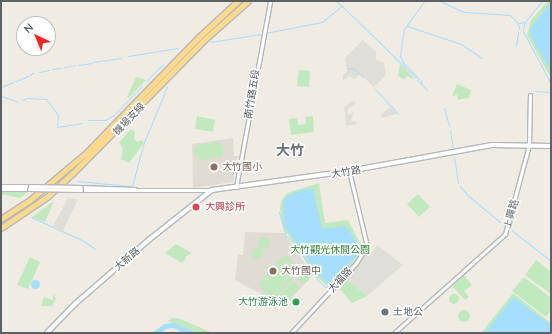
<!DOCTYPE html>
<html>
<head>
<meta charset="utf-8">
<style>
	body { margin:0 }
	#map { position:relative; width:552px; height:334px; overflow:hidden; background:#f0ece4; font-family:Quicksand,"Noto Sans TC",sans-serif }
	div>[style] { position:absolute }
	.industrial>* { inset:0; background:#e0ded8 }
	.education>* { inset:0; background:#e0dbd3 }
	.green>* { inset:0; background:#c1e9be }
	.round { border-radius:50% }
	.water>* { inset:0; background:#a5deff }
	.stream>* { height:1px; margin:-0.5px; padding:0 0.5px; transform-origin:0.5px; border-radius:0.5px; background:#a5deff }
	.river>* { height:4.5px; margin:-2.25px; padding:0 2.25px; transform-origin:2.25px; border-radius:2.25px; background:#a5deff }
	.roads { filter:drop-shadow(1px 0 #b5b8bc) drop-shadow(-1px 0 #b5b8bc) drop-shadow(0 1px #b5b8bc) drop-shadow(0 -1px #b5b8bc) }
	.tertiary>* { height:3px; margin:-1.5px; padding:0 1.5px; transform-origin:1.5px; border-radius:1.5px; background:#fff }
	.secondary>* { height:3.5px; margin:-1.75px; padding:0 1.75px; transform-origin:1.75px; border-radius:1.75px; background:#fff }
	.motorway>* { height:4.5px; margin:-2.25px; padding:0 2.25px; transform-origin:2.25px; border-radius:2.25px; background:#ffda8c }
	.bridges { filter:drop-shadow(1px 0 #b5b8bc) drop-shadow(-1px 0 #b5b8bc) drop-shadow(0 1px #b5b8bc) drop-shadow(0 -1px #b5b8bc) }
	.tertiary-bridge>* { height:3px; margin:-1.5px; padding:0 1.5px; transform-origin:1.5px; border-radius:1.5px; background:#fff }
	.dots>* { width:11px; height:11px; translate:-50% -50%; box-sizing:border-box; border:2px solid #fff; border-radius:50% }
	span { translate:-50% -50%; white-space:nowrap; text-align:center; line-height:1.15; -webkit-text-stroke:3px #fff; paint-order:stroke }
	.street-label { font-size:10px; color:#5c6166 }
	.education-label { font-size:10px; color:#785e54 }
	.left { translate:0 -50%; text-align:left }
	.health-label { font-size:10px; color:#be3a42 }
	.park-label { font-size:10px; color:#2f842d }
	.leisure-label { font-size:10px; color:#27864d }
	.right { translate:-100% -50%; text-align:right }
	.worship-label { font-size:10px; color:#5b616d }
	.district-label { font-size:14px; color:#6d7378; font-weight:700 }
	.frame { position:absolute; inset:0; border:2px solid #5c6166; pointer-events:none }
	.north { position:absolute; left:16px; top:16px; width:40px; height:40px; box-sizing:border-box; background:#fff; border:1px solid #bec0c2; border-radius:50%; rotate:316deg; font-size:11px; font-weight:700; line-height:16px; text-align:center; color:#5c6166 }
	.north::after { content:''; display:block; margin:auto; width:14px; height:18px; background:#f82422; clip-path:polygon(50% 0,100% 100%,50% 72%,0 100%) }
</style>
</head>
<body>
<div id="map">
	<div class="industrial">
		<i style="clip-path:polygon(363px 40px,376px 52px,376px 60px,384px 63px,386px 75px,374px 87px,360px 74px,354px 80px,350px 76px,343px 80px,343px 75px,347px 72px,345px 58px)"></i>
		<i style="clip-path:polygon(354px 100px,356px 103px,347px 110px,348px 113px,349px 115px,353px 112px,351px 122px,355px 121px,357px 124px,346px 126px,344px 107px)"></i>
		<i style="clip-path:polygon(390px 107px,397px 114px,381px 118px,381px 115px)"></i>
		<i style="clip-path:polygon(68px 198px,78px 199px,63px 231px,53px 226px)"></i>
		<i style="clip-path:polygon(377px 245px,403px 265px,367px 296px,346px 278px,368px 250px,372px 252px)"></i>
	</div>
	<div class="education">
		<i style="clip-path:polygon(233px 138px,234px 156px,238px 156px,233px 182px,193px 188px,192px 144px)"></i>
		<i style="clip-path:polygon(245px 232px,284px 233px,313px 275px,287px 303px,280px 304px,235px 280px,238px 255px,243px 255px)"></i>
	</div>
	<div class="green">
		<i style="clip-path:polygon(548px 1px,551px 1px,551px 78px,527px 35px,531px 20px)"></i>
		<i style="clip-path:polygon(400px 64px,414px 78px,413px 79px,407px 76px,404px 80px,398px 76px)"></i>
		<i style="clip-path:polygon(299px 70px,310px 71px,309px 87px,297px 86px)"></i>
		<i style="clip-path:polygon(136px 77px,146px 80px,129px 98px,127px 97px)"></i>
		<i style="clip-path:polygon(457px 84px,471px 90px,469px 98px,458px 100px,457px 95px,452px 96px)"></i>
		<i style="clip-path:polygon(197px 116px,215px 120px,213px 132px,195px 129px)"></i>
		<i style="clip-path:polygon(313px 116px,314px 132px,291px 135px,289px 119px,297px 118px,298px 125px,306px 124px,305px 117px)"></i>
		<i style="clip-path:polygon(131px 129px,135px 132px,134px 139px,137px 142px,142px 140px,144px 143px,129px 163px,121px 159px,123px 148px,119px 143px)"></i>
		<i style="clip-path:polygon(216px 142px,224px 146px,222px 156px,202px 160px,195px 156px,194px 150px,197px 145px)"></i>
		<i style="clip-path:polygon(319px 183px,325px 223px,348px 220px,363px 249px,357px 260px,328px 287px,316px 276px,284px 229px,280px 209px,281px 201px,287px 193px)"></i>
		<i style="clip-path:polygon(1px 190px,29px 191px,20px 198px,1px 194px)"></i>
		<i style="clip-path:polygon(418px 194px,430px 207px,419px 217px,407px 204px)"></i>
		<i style="clip-path:polygon(54px 201px,45px 222px,32px 217px)"></i>
		<i class="round" style="left:258px;top:237px;width:12px;height:12px"></i>
		<i style="clip-path:polygon(176px 244px,192px 253px,185px 257px,186px 259px,182px 263px,165px 253px)"></i>
		<i class="round" style="left:251.5px;top:247.5px;width:11px;height:11px"></i>
		<i style="clip-path:polygon(evenodd,285px 255px,294px 262px,297px 269px,301px 270px,275px 298px,265px 293px,258px 284px,285px 255px,286px 261px,293px 266px,293px 273px,277px 290px,268px 289px,266px 279px,286px 261px)"></i>
		<i style="clip-path:polygon(30px 257px,40px 262px,28px 289px,17px 285px)"></i>
		<i style="clip-path:polygon(536px 260px,551px 272px,551px 294px,525px 275px)"></i>
		<i style="clip-path:polygon(284px 264px,290px 265px,293px 271px,275px 291px,268px 288px,267px 282px)"></i>
		<i class="round" style="left:297.5px;top:271.5px;width:11px;height:11px"></i>
		<i style="clip-path:polygon(464px 275px,472px 285px,464px 291px,469px 297px,465px 300px,452px 286px)"></i>
		<i style="clip-path:polygon(524px 277px,551px 298px,551px 310px,546px 317px,512px 291px)"></i>
		<i style="clip-path:polygon(345px 279px,353px 284px,367px 296px,352px 303px,338px 287px)"></i>
		<i style="clip-path:polygon(293px 281px,300px 287px,286px 303px,279px 296px)"></i>
		<i style="clip-path:polygon(513px 293px,551px 323px,551px 333px,481px 333px)"></i>
		<i class="round" style="left:449px;top:294px;width:10px;height:10px"></i>
		<i style="clip-path:polygon(54px 294px,56px 299px,52px 306px,41px 306px,44px 297px,52px 300px)"></i>
		<i class="round" style="left:458px;top:310px;width:12px;height:12px"></i>
		<i style="clip-path:polygon(172px 318px,178px 318px,213px 333px,196px 333px,168px 321px)"></i>
	</div>
	<div class="water">
		<i style="clip-path:polygon(551px 2px,551px 71px,531px 37px,530px 29px)"></i>
		<i style="clip-path:polygon(313px 189px,322px 229px,346px 226px,361px 248px,355px 258px,329px 285px,317px 273px,284px 225px,283px 201px,287px 196px,301px 190px)"></i>
		<i class="round" style="left:30.5px;top:279.5px;width:9px;height:9px"></i>
		<i style="clip-path:polygon(513px 297px,551px 325px,551px 333px,485px 333px)"></i>
	</div>
	<div class="stream">
		<i style="left:440px;top:1px;width:26px;rotate:25deg"></i>
		<i style="left:464px;top:12px;width:46px;rotate:3.7deg"></i>
		<i style="left:510px;top:15px;width:11px;rotate:45deg"></i>
		<i style="left:518px;top:23px;width:6px;rotate:81deg"></i>
		<i style="left:342px;top:6px;width:103px;rotate:44.2deg"></i>
		<i style="left:525px;top:22px;width:27px;rotate:-51deg"></i>
		<i style="left:519px;top:23px;width:6px;rotate:-9deg"></i>
		<i style="left:525px;top:22px;width:7px;rotate:106deg"></i>
		<i style="left:407px;top:26px;width:57px;rotate:18.4deg"></i>
		<i style="left:461px;top:44px;width:25px;rotate:34deg"></i>
		<i style="left:523px;top:31px;width:60px;rotate:62.2deg"></i>
		<i style="left:265px;top:33px;width:58px;rotate:-10.9deg"></i>
		<i style="left:322px;top:22px;width:26px;rotate:-39deg"></i>
		<i style="left:342px;top:6px;width:8px;rotate:-140deg"></i>
		<i style="left:210px;top:42px;width:51px;rotate:-9.1deg"></i>
		<i style="left:516px;top:46px;width:15px;rotate:-82deg"></i>
		<i style="left:128px;top:56px;width:51px;rotate:-9.1deg"></i>
		<i style="left:93px;top:62px;width:28px;rotate:-8deg"></i>
		<i style="left:78px;top:65px;width:14px;rotate:-8deg"></i>
		<i style="left:64px;top:67px;width:12px;rotate:-9deg"></i>
		<i style="left:347px;top:68px;width:7px;rotate:8deg"></i>
		<i style="left:354px;top:69px;width:12px;rotate:42deg"></i>
		<i style="left:52px;top:69px;width:9px;rotate:-6deg"></i>
		<i style="left:39px;top:72px;width:10px;rotate:-11deg"></i>
		<i style="left:30px;top:75px;width:4px;rotate:-34deg"></i>
		<i style="left:417px;top:80px;width:14px;rotate:45deg"></i>
		<i style="left:16px;top:81px;width:13px;rotate:-23deg"></i>
		<i style="left:146px;top:81px;width:24px;rotate:-45deg"></i>
		<i style="left:421px;top:84px;width:2px;rotate:-63deg"></i>
		<i style="left:422px;top:82px;width:28px;rotate:-134deg"></i>
		<i style="left:403px;top:62px;width:7px;rotate:-117deg"></i>
		<i style="left:400px;top:56px;width:27px;rotate:-82deg"></i>
		<i style="left:404px;top:29px;width:34px;rotate:-54deg"></i>
		<i style="left:1px;top:87px;width:13px;rotate:-23deg"></i>
		<i style="left:375px;top:89px;width:34px;rotate:47deg"></i>
		<i style="left:535px;top:91px;width:16px;rotate:4deg"></i>
		<i style="left:1px;top:96px;width:18px;rotate:19deg"></i>
		<i style="left:22px;top:100px;width:5px;rotate:-22deg"></i>
		<i style="left:27px;top:98px;width:19px;rotate:3deg"></i>
		<i style="left:46px;top:99px;width:20px;rotate:53deg"></i>
		<i style="left:58px;top:115px;width:12px;rotate:95deg"></i>
		<i style="left:57px;top:127px;width:25px;rotate:-9deg"></i>
		<i style="left:444px;top:108px;width:19px;rotate:74deg"></i>
		<i style="left:88px;top:120px;width:17px"></i>
		<i style="left:105px;top:120px;width:10px;rotate:-29deg"></i>
		<i style="left:114px;top:115px;width:40px;rotate:-46deg"></i>
		<i style="left:450px;top:130px;width:19px;rotate:81deg"></i>
		<i style="left:454px;top:157px;width:26px;rotate:81deg"></i>
		<i style="left:77px;top:181px;width:53px;rotate:5.4deg"></i>
		<i style="left:132px;top:186px;width:46px;rotate:-74.7deg"></i>
		<i style="left:144px;top:142px;width:60px;rotate:-67.3deg"></i>
		<i style="left:460px;top:186px;width:11px;rotate:52deg"></i>
		<i style="left:467px;top:195px;width:49px;rotate:39.2deg"></i>
		<i style="left:279px;top:212px;width:25px;rotate:74deg"></i>
		<i style="left:286px;top:236px;width:13px;rotate:42deg"></i>
		<i style="left:296px;top:245px;width:40px;rotate:58deg"></i>
		<i style="left:317px;top:279px;width:11px;rotate:45deg"></i>
		<i style="left:325px;top:287px;width:5px"></i>
		<i style="left:31px;top:217px;width:58px;rotate:24.4deg"></i>
		<i style="left:84px;top:241px;width:14px;rotate:36deg"></i>
		<i style="left:510px;top:229px;width:52px;rotate:38deg"></i>
	</div>
	<div class="river">
		<i style="left:155px;top:333px;width:12px;rotate:-35deg"></i>
		<i style="left:165px;top:326px;width:8px;rotate:-7deg"></i>
		<i style="left:173px;top:325px;width:21px;rotate:23deg"></i>
	</div>
	<div class="roads">
		<div class="tertiary">
			<i style="left:1px;top:186px;width:29px"></i>
			<i style="left:81px;top:187px;width:54px;rotate:2.1deg"></i>
			<i style="left:236px;top:187px;width:189px;rotate:-79.6deg"></i>
			<i style="left:1px;top:189px;width:28px"></i>
			<i style="left:81px;top:190px;width:131px"></i>
			<i style="left:291px;top:333px;width:96px;rotate:-47.1deg"></i>
			<i style="left:356px;top:263px;width:20px;rotate:-57deg"></i>
			<i style="left:367px;top:246px;width:77px;rotate:-103.5deg"></i>
			<i style="left:394px;top:333px;width:149px;rotate:-41.7deg"></i>
			<i style="left:505px;top:234px;width:92px;rotate:-74.9deg"></i>
			<i style="left:529px;top:145px;width:50px;rotate:-88.9deg"></i>
		</div>
		<div class="secondary">
			<i style="left:47px;top:333px;width:40px;rotate:-46deg"></i>
			<i style="left:75px;top:304px;width:99px;rotate:-40.9deg"></i>
			<i style="left:150px;top:239px;width:79px;rotate:-38.3deg"></i>
			<i style="left:212px;top:190px;width:138px;rotate:-7.9deg"></i>
			<i style="left:349px;top:171px;width:145px;rotate:-10.3deg"></i>
			<i style="left:492px;top:145px;width:59px;rotate:1deg"></i>
		</div>
		<div class="motorway">
			<i style="left:1px;top:219px;width:33px;rotate:-33deg"></i>
			<i style="left:29px;top:201px;width:75px;rotate:-40.1deg"></i>
			<i style="left:86px;top:153px;width:162px;rotate:-45.8deg"></i>
			<i style="left:199px;top:37px;width:53px;rotate:-42.7deg"></i>
			<i style="left:1px;top:228px;width:55px;rotate:-34deg"></i>
			<i style="left:47px;top:197px;width:34px;rotate:-43deg"></i>
			<i style="left:72px;top:174px;width:187px;rotate:-45.4deg"></i>
			<i style="left:203px;top:41px;width:60px;rotate:-41.6deg"></i>
		</div>
	</div>
	<div class="bridges">
		<div class="tertiary-bridge">
			<i style="left:30px;top:186px;width:51px;rotate:1.1deg"></i>
			<i style="left:29px;top:189px;width:52px;rotate:1.1deg"></i>
		</div>
	</div>
	<div class="dots">
		<i style="left:214px;top:167px;background:#8d6e63"></i>
		<i style="left:196px;top:207px;background:#e0444e"></i>
		<i style="left:273px;top:271px;background:#8d6e63"></i>
		<i style="left:296px;top:302px;background:#2e9e5b"></i>
		<i style="left:385px;top:312px;background:#6b7280"></i>
	</div>
	<div class="street-label">
		<span style="left:252px;top:94px;rotate:-81deg">南竹路五段</span>
		<span style="left:129px;top:119px;rotate:-46deg">機場支線</span>
		<span style="left:346px;top:172px;rotate:-9deg">大竹路</span>
		<span style="left:511px;top:214px;rotate:-74deg">上興路</span>
		<span style="left:127px;top:259px;rotate:-41deg">大新路</span>
		<span style="left:340px;top:280px;rotate:-47deg">大福路</span>
	</div>
	<div class="education-label">
		<span class="left" style="left:222px;top:167px">大竹國小</span>
		<span class="left" style="left:281px;top:271px">大竹國中</span>
	</div>
	<div class="health-label">
		<span class="left" style="left:205px;top:207px">大興診所</span>
	</div>
	<div class="park-label">
		<span style="left:330px;top:250px">大竹觀光休閒公園</span>
	</div>
	<div class="leisure-label">
		<span class="right" style="left:288px;top:302px">大竹游泳池</span>
	</div>
	<div class="worship-label">
		<span class="left" style="left:393px;top:312px">土地公</span>
	</div>
	<div class="district-label">
		<span style="left:290px;top:150px">大竹</span>
	</div>
	<div class="frame"></div>
	<div class="north">N</div>
</div>
</body>
</html>
